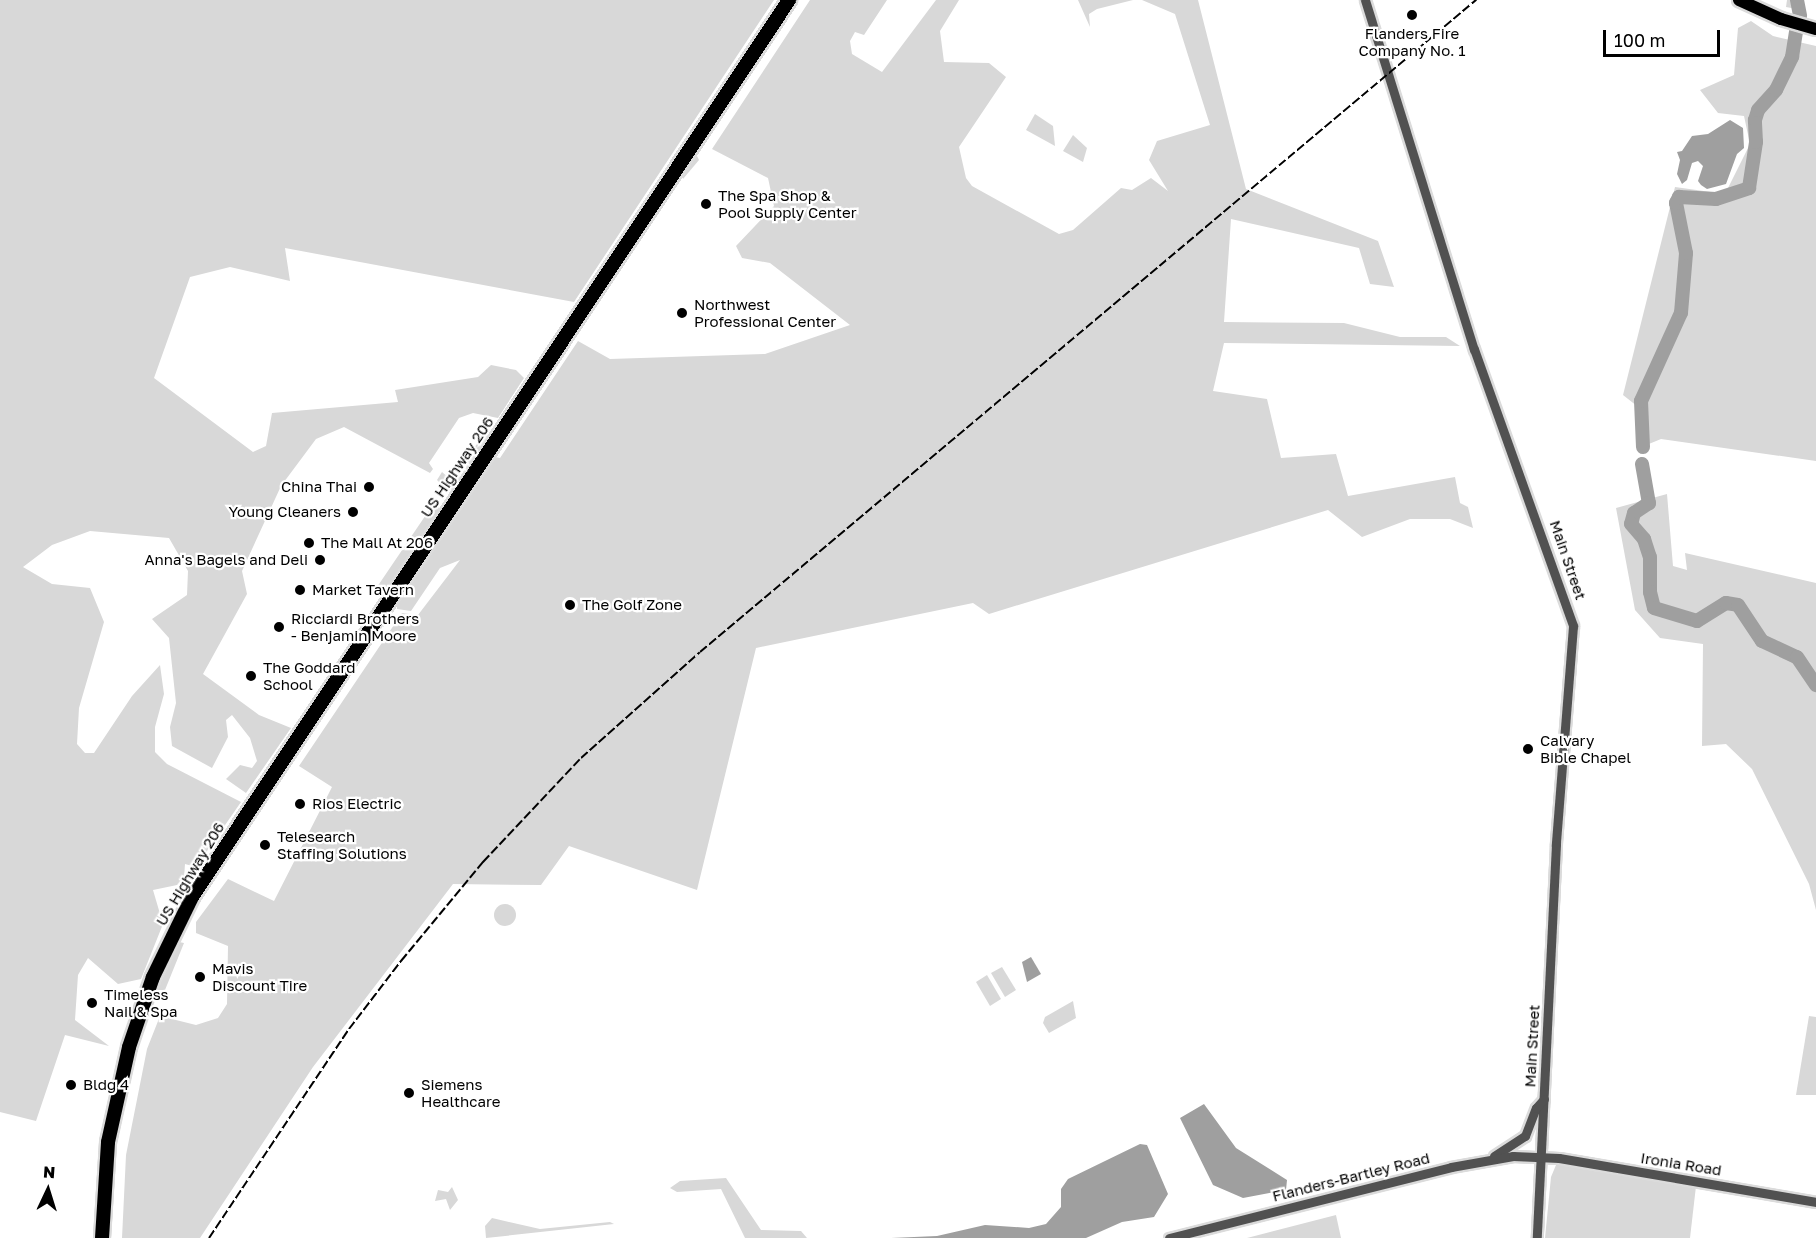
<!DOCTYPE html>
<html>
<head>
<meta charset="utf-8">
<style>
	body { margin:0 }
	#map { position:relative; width:1816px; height:1238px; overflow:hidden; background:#fff; font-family:"Golos Text",sans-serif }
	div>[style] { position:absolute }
	.green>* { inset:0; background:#d8d8d8 }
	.round { border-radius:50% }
	.water>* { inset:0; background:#9f9f9f }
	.river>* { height:14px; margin:-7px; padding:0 7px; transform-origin:7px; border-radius:7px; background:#9f9f9f }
	.roads { filter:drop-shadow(2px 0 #dbdbdb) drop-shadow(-2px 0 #dbdbdb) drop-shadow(0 2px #dbdbdb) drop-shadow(0 -2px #dbdbdb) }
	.minor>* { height:9px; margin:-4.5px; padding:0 4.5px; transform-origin:4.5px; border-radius:4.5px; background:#515151 }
	.major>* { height:12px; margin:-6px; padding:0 6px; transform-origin:6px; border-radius:6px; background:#000 }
	.highway>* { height:14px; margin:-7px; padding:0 7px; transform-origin:7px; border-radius:7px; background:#000 }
	.rail>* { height:2px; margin-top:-1px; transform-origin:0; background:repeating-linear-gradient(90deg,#000 0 9px,transparent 0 12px) }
	.dots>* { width:16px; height:16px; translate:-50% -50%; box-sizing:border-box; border:3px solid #fff; border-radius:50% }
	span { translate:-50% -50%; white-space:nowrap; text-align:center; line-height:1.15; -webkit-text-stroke:4.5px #fff; paint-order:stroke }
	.poi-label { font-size:15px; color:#000 }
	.left { translate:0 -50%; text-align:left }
	.right { translate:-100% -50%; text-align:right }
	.street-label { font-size:15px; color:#000 }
	.north { position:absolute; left:18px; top:1160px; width:60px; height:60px; -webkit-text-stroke:4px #fff; paint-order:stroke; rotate:4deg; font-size:16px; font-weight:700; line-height:24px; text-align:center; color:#000 }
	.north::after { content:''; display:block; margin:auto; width:21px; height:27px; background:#000; clip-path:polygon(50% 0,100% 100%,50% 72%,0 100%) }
	.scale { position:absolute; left:1603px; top:30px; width:117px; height:27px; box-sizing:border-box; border:3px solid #000; border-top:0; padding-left:8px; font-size:18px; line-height:21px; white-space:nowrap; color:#000; -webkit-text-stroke:4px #fff; paint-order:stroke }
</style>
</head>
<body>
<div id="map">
	<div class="green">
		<i style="clip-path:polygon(0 0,774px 0,574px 302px,285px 248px,290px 281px,230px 267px,190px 277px,154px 378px,253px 452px,266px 446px,272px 413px,398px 402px,395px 390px,478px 377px,491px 365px,516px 370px,524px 378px,498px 418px,473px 413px,459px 418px,429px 463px,433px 469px,430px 473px,344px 427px,316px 439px,281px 486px,242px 571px,247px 594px,203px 674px,259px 715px,291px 728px,246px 793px,226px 779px,240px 765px,252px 768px,257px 761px,250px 738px,232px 715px,226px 720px,228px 737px,212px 768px,172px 746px,170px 727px,176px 703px,169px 638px,152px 619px,187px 595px,188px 571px,169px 538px,90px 531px,52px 545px,23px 567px,52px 584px,90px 588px,104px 622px,79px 708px,77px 744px,85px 753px,94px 753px,132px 696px,160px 665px,164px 694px,155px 727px,155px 752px,167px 764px,241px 802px,196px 867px,185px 864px,184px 878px,177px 885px,153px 890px,163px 924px,141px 979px,118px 984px,88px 958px,78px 975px,75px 1020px,109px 1046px,65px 1035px,36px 1121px,0 1112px)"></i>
		<i style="clip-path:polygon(810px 0,887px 0,864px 35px,855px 32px,850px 41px,852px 54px,882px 72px,936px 0,959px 0,940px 31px,944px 62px,989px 63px,1006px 77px,959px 147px,966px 178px,972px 186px,1059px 234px,1073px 230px,1121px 188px,1132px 190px,1151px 178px,1168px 191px,1149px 160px,1157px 141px,1210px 125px,1175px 14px,1142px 0,1198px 0,1246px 189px,1378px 241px,1394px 287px,1370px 284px,1359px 248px,1231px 219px,1224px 322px,1344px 323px,1400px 337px,1446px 337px,1460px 346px,1224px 343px,1213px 391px,1267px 399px,1281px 458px,1336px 454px,1348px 496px,1455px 477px,1460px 503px,1468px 507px,1473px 528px,1450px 519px,1410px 519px,1362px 537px,1328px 510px,989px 614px,973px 603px,756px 648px,697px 890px,569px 846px,541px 885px,453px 884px,313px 1067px,200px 1238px,122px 1238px,126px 1155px,147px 1049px,160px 1016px,196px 1025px,218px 1018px,227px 1004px,228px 946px,196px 933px,196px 922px,228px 879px,274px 901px,332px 787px,299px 766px,402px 613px,418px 615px,460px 560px,440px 568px,411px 611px,397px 609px,397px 600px,495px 457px,500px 458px,578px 341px,610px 359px,765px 354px,850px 325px,770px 263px,742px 258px,736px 246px,774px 206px,768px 178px,712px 149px)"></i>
		<i style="clip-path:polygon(1078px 0,1133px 0,1097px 9px,1089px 14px,1090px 27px)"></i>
		<i style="clip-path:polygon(1787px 0,1804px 0,1802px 10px,1786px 7px)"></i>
		<i style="clip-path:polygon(1751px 21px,1773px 36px,1816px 46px,1816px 461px,1661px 439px,1644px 446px,1642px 410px,1623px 395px,1675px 187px,1725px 194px,1750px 144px,1744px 116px,1718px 113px,1700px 90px,1734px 75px,1738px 28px)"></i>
		<i style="clip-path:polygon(1035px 114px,1053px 126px,1055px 146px,1026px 130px)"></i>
		<i style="clip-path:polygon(1073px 135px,1087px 148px,1083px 162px,1063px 151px)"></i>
		<i style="clip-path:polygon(697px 156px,699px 160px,683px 179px,682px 173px)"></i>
		<i style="clip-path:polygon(488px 435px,488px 437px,466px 468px,468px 457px,481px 438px)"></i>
		<i style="clip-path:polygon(442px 472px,449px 478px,455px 473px,460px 477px,453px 489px,446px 489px,437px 480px)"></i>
		<i style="clip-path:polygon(1667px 494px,1673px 566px,1687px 570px,1685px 553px,1816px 583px,1816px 910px,1809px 884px,1752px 769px,1726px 744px,1702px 746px,1703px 644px,1660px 638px,1635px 610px,1616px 508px)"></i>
		<i style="clip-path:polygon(436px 500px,440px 509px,384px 592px,376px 596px,368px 592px,375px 590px)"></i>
		<i class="round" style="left:494px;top:904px;width:22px;height:22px"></i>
		<i style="clip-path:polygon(179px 942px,184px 943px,165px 990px,157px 990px)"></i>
		<i style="clip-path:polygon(1002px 967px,1016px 990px,1005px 997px,991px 973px)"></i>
		<i style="clip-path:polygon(987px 975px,1001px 999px,990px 1006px,976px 982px)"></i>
		<i style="clip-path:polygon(1073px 1001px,1076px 1018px,1049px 1033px,1043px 1023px,1045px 1017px)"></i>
		<i style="clip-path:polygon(1809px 1016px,1816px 1017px,1816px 1095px,1796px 1095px)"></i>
		<i style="clip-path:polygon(1571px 1164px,1696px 1186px,1690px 1238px,1545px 1238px,1551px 1177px,1556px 1165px)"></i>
		<i style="clip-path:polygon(726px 1178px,761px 1230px,801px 1231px,807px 1238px,745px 1238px,721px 1189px,677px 1192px,670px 1188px,680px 1181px)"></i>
		<i style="clip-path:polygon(452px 1187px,458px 1200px,450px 1210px,446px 1199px,435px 1201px,438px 1190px,448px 1192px)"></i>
		<i style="clip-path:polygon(1336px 1215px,1341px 1238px,1247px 1238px)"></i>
		<i style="clip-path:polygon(492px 1218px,540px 1229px,610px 1222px,614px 1224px,486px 1238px,485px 1226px)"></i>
	</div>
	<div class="water">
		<i style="clip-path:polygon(1730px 120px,1743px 128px,1744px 148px,1737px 154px,1726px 184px,1707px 189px,1701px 185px,1698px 181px,1703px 166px,1698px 161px,1692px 163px,1687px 180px,1682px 184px,1677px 174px,1680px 160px,1677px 152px,1682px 151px,1692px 136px,1708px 134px)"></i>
		<i style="clip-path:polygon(1031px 957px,1041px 974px,1027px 982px,1022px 962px)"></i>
		<i style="clip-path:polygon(1204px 1104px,1236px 1148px,1287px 1180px,1286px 1190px,1243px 1198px,1213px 1185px,1180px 1118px)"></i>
		<i style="clip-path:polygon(1140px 1144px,1147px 1145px,1168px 1194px,1154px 1217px,1122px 1222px,1086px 1238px,891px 1238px,937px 1236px,985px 1225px,1029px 1228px,1046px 1224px,1061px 1207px,1061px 1189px,1068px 1179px)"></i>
	</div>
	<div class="river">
		<i style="left:1797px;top:0;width:16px;rotate:79deg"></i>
		<i style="left:1643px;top:447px;width:46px;rotate:-92.5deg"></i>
		<i style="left:1641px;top:401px;width:97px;rotate:-65.6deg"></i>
		<i style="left:1681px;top:313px;width:60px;rotate:-85.2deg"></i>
		<i style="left:1686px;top:253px;width:51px;rotate:-101.3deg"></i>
		<i style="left:1676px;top:203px;width:7px;rotate:-63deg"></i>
		<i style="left:1679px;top:197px;width:37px;rotate:3deg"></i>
		<i style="left:1716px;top:199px;width:35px;rotate:-18deg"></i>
		<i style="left:1749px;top:188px;width:47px;rotate:-81.3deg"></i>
		<i style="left:1756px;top:142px;width:22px;rotate:-93deg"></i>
		<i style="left:1755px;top:120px;width:10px;rotate:-73deg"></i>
		<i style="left:1758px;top:110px;width:27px;rotate:-48deg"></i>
		<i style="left:1776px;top:90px;width:37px;rotate:-64deg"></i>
		<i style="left:1792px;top:57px;width:26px;rotate:-81deg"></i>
		<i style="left:1642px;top:464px;width:40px;rotate:80deg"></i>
		<i style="left:1649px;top:503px;width:18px;rotate:146deg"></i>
		<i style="left:1634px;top:513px;width:11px;rotate:105deg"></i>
		<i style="left:1631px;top:524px;width:20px;rotate:49deg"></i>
		<i style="left:1644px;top:539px;width:19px;rotate:72deg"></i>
		<i style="left:1650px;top:557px;width:35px;rotate:90deg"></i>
		<i style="left:1650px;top:592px;width:16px;rotate:76deg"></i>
		<i style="left:1654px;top:608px;width:45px;rotate:16.8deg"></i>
		<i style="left:1697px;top:621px;width:34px;rotate:-32deg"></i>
		<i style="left:1726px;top:603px;width:12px;rotate:9deg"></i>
		<i style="left:1738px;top:605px;width:43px;rotate:56.3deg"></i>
		<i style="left:1762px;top:641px;width:38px;rotate:25deg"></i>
		<i style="left:1797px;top:657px;width:34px;rotate:56deg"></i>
	</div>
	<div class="roads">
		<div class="minor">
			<i style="left:1365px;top:0;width:366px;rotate:72.7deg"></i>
			<i style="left:1474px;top:349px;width:294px;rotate:70.3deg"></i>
			<i style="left:1573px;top:626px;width:219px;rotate:94.5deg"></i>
			<i style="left:1556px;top:844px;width:394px;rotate:92.8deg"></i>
			<i style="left:1494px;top:1156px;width:37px;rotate:-33deg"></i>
			<i style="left:1525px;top:1136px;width:30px;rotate:-69deg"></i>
			<i style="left:1536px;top:1108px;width:12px;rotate:-48deg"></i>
			<i style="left:1169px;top:1238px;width:291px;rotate:-14.1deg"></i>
			<i style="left:1451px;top:1167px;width:63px;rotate:-10.1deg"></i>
			<i style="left:1513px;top:1156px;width:46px;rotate:2.5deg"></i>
			<i style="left:1559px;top:1158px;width:261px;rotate:9.7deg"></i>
		</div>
		<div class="major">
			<i style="left:1739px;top:0;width:46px;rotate:24.3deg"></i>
			<i style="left:1781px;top:19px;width:36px;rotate:16deg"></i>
		</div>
		<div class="highway">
			<i style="left:102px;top:1238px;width:96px;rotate:-86.4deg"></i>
			<i style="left:108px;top:1142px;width:97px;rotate:-77.5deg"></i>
			<i style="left:129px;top:1047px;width:74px;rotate:-71.1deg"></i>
			<i style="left:153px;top:977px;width:89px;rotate:-64deg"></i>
			<i style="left:192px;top:897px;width:1078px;rotate:-56.35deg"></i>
		</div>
	</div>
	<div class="rail">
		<i style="left:209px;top:1238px;width:252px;rotate:-56.2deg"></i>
		<i style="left:349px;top:1029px;width:86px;rotate:-52.6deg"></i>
		<i style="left:401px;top:961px;width:129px;rotate:-50.4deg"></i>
		<i style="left:483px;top:862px;width:143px;rotate:-46.7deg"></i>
		<i style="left:581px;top:758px;width:159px;rotate:-41.7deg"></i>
		<i style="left:700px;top:652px;width:1014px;rotate:-40.04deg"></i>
	</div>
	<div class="dots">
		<i style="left:1412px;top:15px;background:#000"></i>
		<i style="left:706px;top:204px;background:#000"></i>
		<i style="left:682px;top:313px;background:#000"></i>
		<i style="left:369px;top:487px;background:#000"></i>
		<i style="left:353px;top:512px;background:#000"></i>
		<i style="left:309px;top:543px;background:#000"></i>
		<i style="left:320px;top:560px;background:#000"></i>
		<i style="left:300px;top:590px;background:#000"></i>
		<i style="left:570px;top:605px;background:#000"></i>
		<i style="left:279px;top:627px;background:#000"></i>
		<i style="left:251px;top:676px;background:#000"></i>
		<i style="left:1528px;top:749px;background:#000"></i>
		<i style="left:300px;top:804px;background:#000"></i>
		<i style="left:265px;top:845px;background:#000"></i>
		<i style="left:200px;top:977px;background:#000"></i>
		<i style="left:92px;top:1003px;background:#000"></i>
		<i style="left:71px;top:1085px;background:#000"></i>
		<i style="left:409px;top:1093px;background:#000"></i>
	</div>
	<div class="poi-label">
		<span style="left:1412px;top:42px">Flanders Fire<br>Company No. 1</span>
		<span class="left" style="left:718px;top:204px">The Spa Shop &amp;<br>Pool Supply Center</span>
		<span class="left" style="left:694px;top:313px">Northwest<br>Professional Center</span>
		<span class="right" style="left:357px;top:487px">China Thai</span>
		<span class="right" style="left:341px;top:512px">Young Cleaners</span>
		<span class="left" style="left:321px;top:543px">The Mall At 206</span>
		<span class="right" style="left:308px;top:560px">Anna's Bagels and Deli</span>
		<span class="left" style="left:312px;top:590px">Market Tavern</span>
		<span class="left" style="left:582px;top:605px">The Golf Zone</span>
		<span class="left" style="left:291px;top:627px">Ricciardi Brothers<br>- Benjamin Moore</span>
		<span class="left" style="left:263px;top:676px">The Goddard<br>School</span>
		<span class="left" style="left:1540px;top:749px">Calvary<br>Bible Chapel</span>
		<span class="left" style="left:312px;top:804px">Rios Electric</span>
		<span class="left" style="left:277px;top:845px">Telesearch<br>Staffing Solutions</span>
		<span class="left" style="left:212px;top:977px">Mavis<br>Discount Tire</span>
		<span class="left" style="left:104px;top:1003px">Timeless<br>Nail &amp; Spa</span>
		<span class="left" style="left:421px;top:1093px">Siemens<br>Healthcare</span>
		<span class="left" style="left:83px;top:1085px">Bldg 4</span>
	</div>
	<div class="street-label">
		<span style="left:457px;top:467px;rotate:-56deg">US Highway 206</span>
		<span style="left:1568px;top:560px;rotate:71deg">Main Street</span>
		<span style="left:190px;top:874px;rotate:-59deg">US Highway 206</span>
		<span style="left:1532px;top:1046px;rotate:-87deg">Main Street</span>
		<span style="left:1681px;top:1164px;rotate:9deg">Ironia Road</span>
		<span style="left:1351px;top:1177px;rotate:-14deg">Flanders-Bartley Road</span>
	</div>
	<div class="north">N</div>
	<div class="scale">100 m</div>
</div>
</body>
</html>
